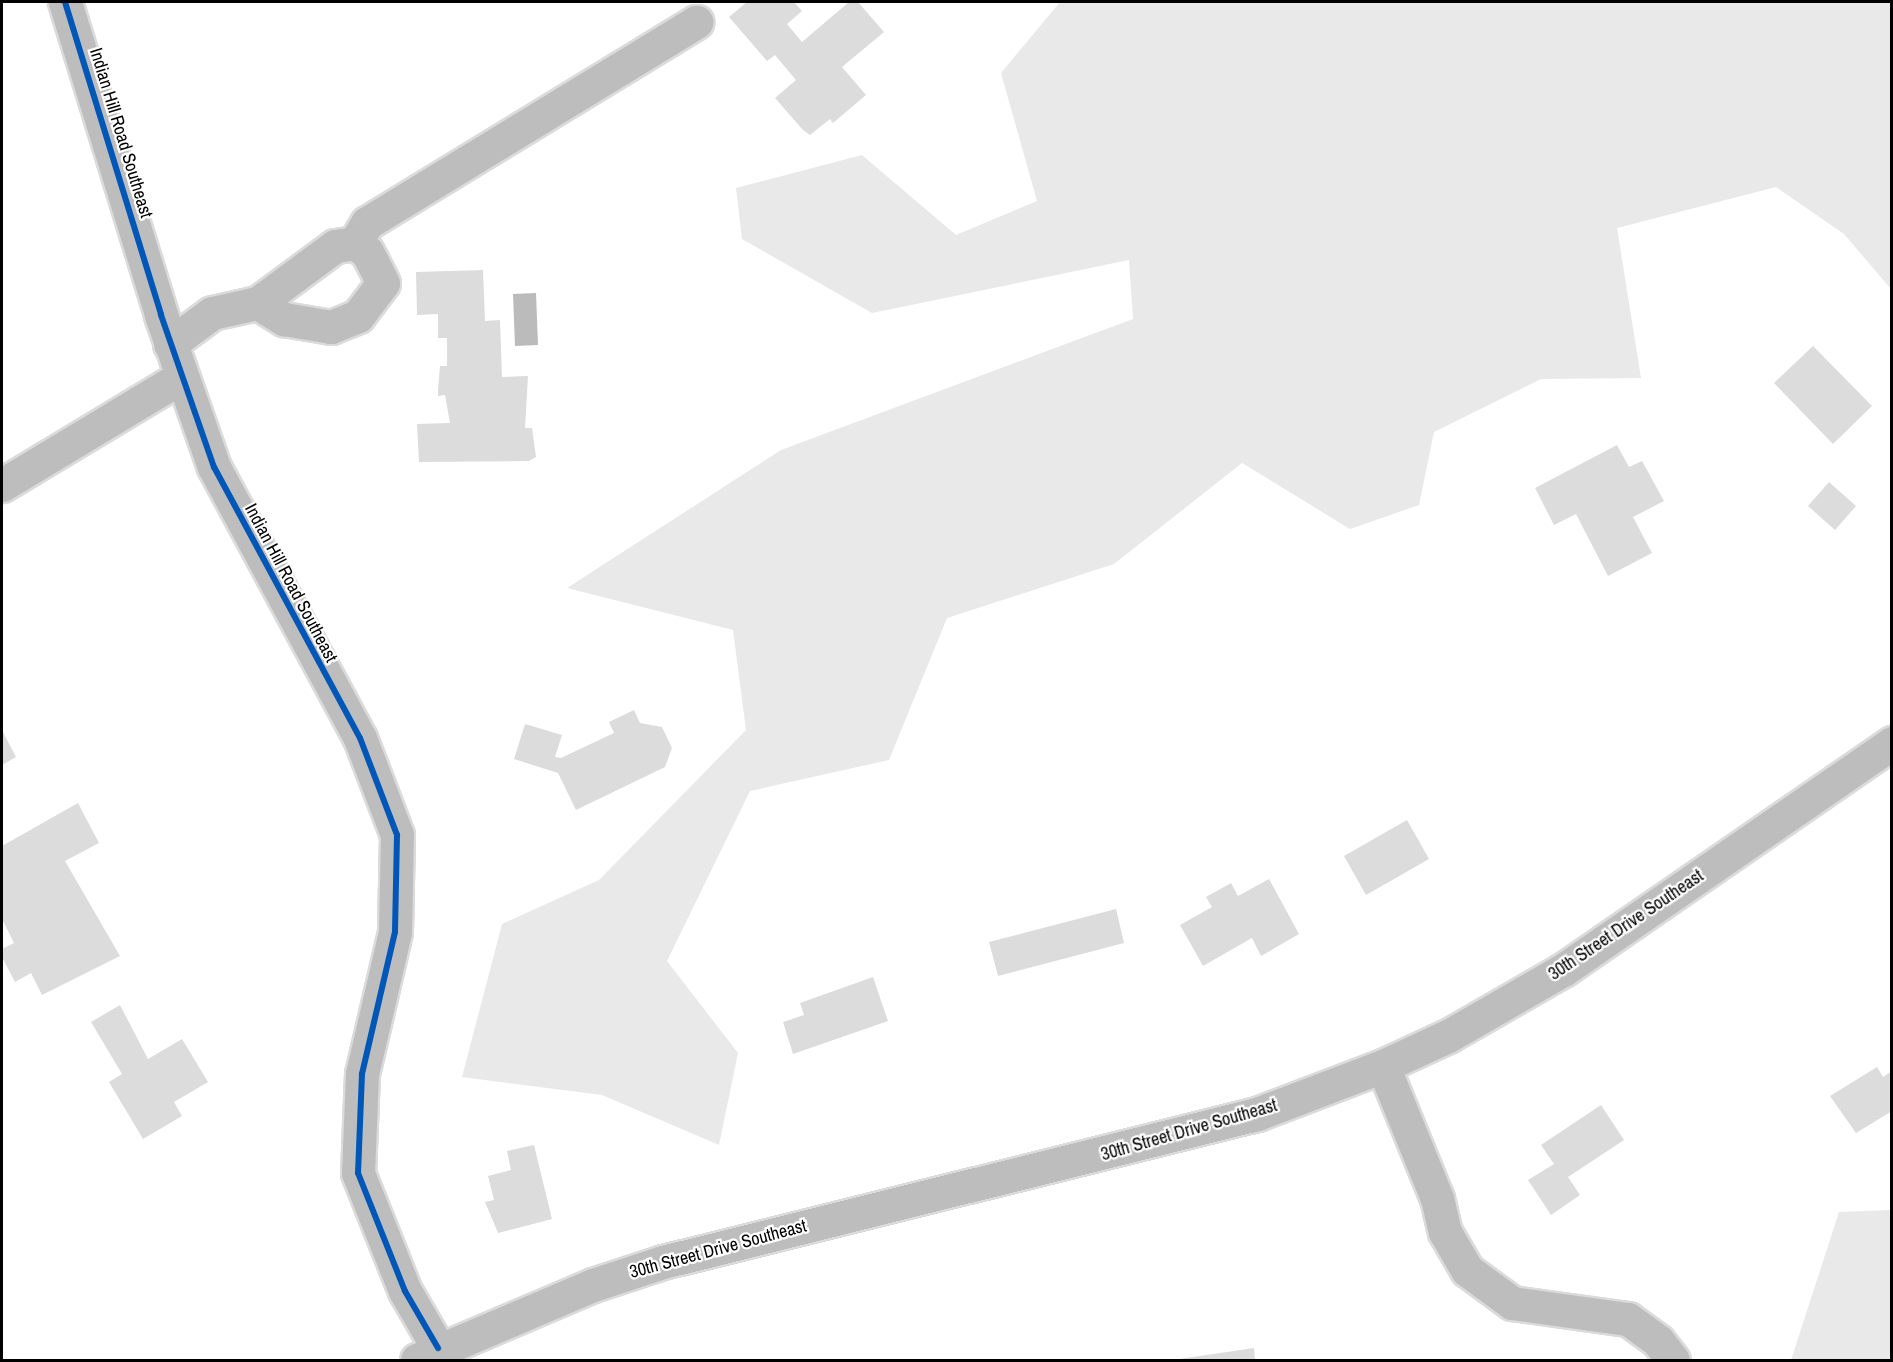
<!DOCTYPE html>
<html>
<head>
<meta charset="utf-8">
<style>
	body { margin:0 }
	#map { position:relative; width:1893px; height:1362px; overflow:hidden; background:#fff; font-family:"Archivo Narrow",sans-serif }
	div>[style] { position:absolute }
	.green>* { inset:0; background:#e9e9e9 }
	.water>* { inset:0; background:#bbb }
	.building>* { inset:0; background:#dcdcdc }
	.roads { filter:drop-shadow(2px 0 #dbdbdb) drop-shadow(-2px 0 #dbdbdb) drop-shadow(0 2px #dbdbdb) drop-shadow(0 -2px #dbdbdb) }
	.minor>* { height:33px; margin:-16.5px; padding:0 16.5px; transform-origin:16.5px; border-radius:16.5px; background:#bdbdbd }
	.major>* { height:33px; margin:-16.5px; padding:0 16.5px; transform-origin:16.5px; border-radius:16.5px; background:#bdbdbd }
	.cycleway>* { height:6px; margin:-3px; padding:0 3px; transform-origin:3px; border-radius:3px; background:#0057b8 }
	span { translate:-50% -50%; white-space:nowrap; text-align:center; line-height:1.15; -webkit-text-stroke:4.5px #fff; paint-order:stroke }
	.street-label { font-size:18px; color:#000 }
	.frame { position:absolute; inset:0; border:3px solid #000; pointer-events:none }
</style>
</head>
<body>
<div id="map">
	<div class="green">
		<i style="clip-path:polygon(1060px 2px,1891px 2px,1891px 289px,1844px 234px,1776px 187px,1617px 228px,1641px 378px,1541px 379px,1434px 432px,1419px 505px,1350px 529px,1242px 463px,1114px 564px,947px 618px,889px 760px,750px 791px,667px 961px,738px 1053px,719px 1145px,602px 1095px,462px 1077px,502px 924px,599px 880px,746px 730px,733px 630px,567px 588px,781px 450px,1133px 319px,1129px 260px,872px 313px,742px 239px,736px 188px,862px 155px,956px 235px,1037px 201px,1001px 73px)"></i>
		<i style="clip-path:polygon(1891px 1210px,1891px 1360px,1791px 1360px,1839px 1212px)"></i>
	</div>
	<div class="water">
		<i style="clip-path:polygon(536px 293px,538px 345px,515px 346px,513px 294px)"></i>
	</div>
	<div class="building">
		<i style="clip-path:polygon(747px 2px,794px 2px,802px 11px,787px 24px,802px 42px,849px 2px,858px 2px,884px 32px,842px 67px,866px 95px,833px 123px,830px 119px,810px 135px,803px 130px,775px 98px,796px 80px,775px 55px,767px 61px,729px 17px)"></i>
		<i style="clip-path:polygon(483px 270px,485px 321px,500px 320px,502px 377px,528px 376px,525px 428px,532px 428px,536px 457px,529px 461px,419px 462px,417px 424px,450px 423px,445px 395px,438px 396px,438px 390px,440px 366px,447px 366px,447px 338px,438px 338px,438px 314px,417px 315px,416px 272px)"></i>
		<i style="clip-path:polygon(1813px 346px,1872px 406px,1833px 444px,1774px 383px)"></i>
		<i style="clip-path:polygon(1617px 445px,1629px 467px,1642px 461px,1664px 501px,1633px 517px,1652px 553px,1608px 576px,1576px 514px,1554px 525px,1535px 488px)"></i>
		<i style="clip-path:polygon(1829px 482px,1856px 506px,1835px 530px,1808px 506px)"></i>
		<i style="clip-path:polygon(634px 710px,640px 723px,662px 727px,672px 748px,665px 767px,576px 810px,558px 773px,514px 759px,525px 724px,562px 735px,555px 757px,561px 758px,614px 733px,609px 722px)"></i>
		<i style="clip-path:polygon(2px 730px,16px 757px,2px 765px)"></i>
		<i style="clip-path:polygon(78px 803px,99px 843px,65px 861px,120px 956px,42px 995px,31px 973px,15px 982px,2px 957px,2px 949px,14px 943px,2px 919px,2px 846px)"></i>
		<i style="clip-path:polygon(1407px 820px,1429px 859px,1366px 895px,1344px 856px)"></i>
		<i style="clip-path:polygon(1269px 879px,1299px 934px,1261px 956px,1252px 938px,1203px 966px,1180px 925px,1212px 907px,1206px 897px,1231px 883px,1238px 896px)"></i>
		<i style="clip-path:polygon(1116px 909px,1124px 943px,998px 976px,989px 942px)"></i>
		<i style="clip-path:polygon(873px 977px,888px 1021px,793px 1054px,783px 1022px,804px 1015px,800px 1003px)"></i>
		<i style="clip-path:polygon(120px 1005px,148px 1059px,182px 1039px,208px 1082px,174px 1102px,182px 1116px,143px 1139px,109px 1082px,122px 1074px,91px 1022px)"></i>
		<i style="clip-path:polygon(1877px 1067px,1883px 1077px,1892px 1071px,1892px 1111px,1856px 1133px,1830px 1096px)"></i>
		<i style="clip-path:polygon(1601px 1105px,1624px 1140px,1568px 1177px,1580px 1195px,1551px 1215px,1528px 1180px,1554px 1164px,1541px 1145px)"></i>
		<i style="clip-path:polygon(534px 1145px,552px 1219px,498px 1233px,485px 1202px,494px 1200px,488px 1176px,511px 1170px,507px 1151px)"></i>
		<i style="clip-path:polygon(1254px 1348px,1255px 1360px,1179px 1360px,1179px 1359px)"></i>
	</div>
	<div class="roads">
		<div class="minor">
			<i style="left:65px;top:2px;width:327px;rotate:72.9deg"></i>
			<i style="left:161px;top:315px;width:161px;rotate:70.8deg"></i>
			<i style="left:214px;top:467px;width:308px;rotate:61.7deg"></i>
			<i style="left:360px;top:738px;width:104px;rotate:69.1deg"></i>
			<i style="left:397px;top:835px;width:97px;rotate:91.2deg"></i>
			<i style="left:395px;top:932px;width:146px;rotate:103.1deg"></i>
			<i style="left:362px;top:1074px;width:99px;rotate:92.3deg"></i>
			<i style="left:358px;top:1173px;width:127px;rotate:68.3deg"></i>
			<i style="left:405px;top:1291px;width:66px;rotate:59.9deg"></i>
			<i style="left:355px;top:243px;width:23px;rotate:-59deg"></i>
			<i style="left:367px;top:223px;width:386px;rotate:-31.4deg"></i>
			<i style="left:170px;top:344px;width:52px;rotate:-36.4deg"></i>
			<i style="left:212px;top:313px;width:47px;rotate:-12.3deg"></i>
			<i style="left:258px;top:303px;width:31px;rotate:32deg"></i>
			<i style="left:284px;top:319px;width:48px;rotate:9.7deg"></i>
			<i style="left:331px;top:327px;width:29px;rotate:-22deg"></i>
			<i style="left:358px;top:316px;width:41px;rotate:-52.9deg"></i>
			<i style="left:383px;top:283px;width:35px;rotate:-117deg"></i>
			<i style="left:367px;top:252px;width:15px;rotate:-143deg"></i>
			<i style="left:355px;top:243px;width:20px;rotate:171deg"></i>
			<i style="left:335px;top:246px;width:96px;rotate:143.5deg"></i>
			<i style="left:2px;top:485px;width:209px;rotate:-31.1deg"></i>
			<i style="left:1383px;top:1066px;width:143px;rotate:67.8deg"></i>
			<i style="left:1437px;top:1198px;width:35px;rotate:77deg"></i>
			<i style="left:1445px;top:1232px;width:44px;rotate:59.9deg"></i>
			<i style="left:1467px;top:1270px;width:56px;rotate:36.3deg"></i>
			<i style="left:1512px;top:1303px;width:117px;rotate:7.9deg"></i>
			<i style="left:1628px;top:1319px;width:37px;rotate:36deg"></i>
			<i style="left:1658px;top:1341px;width:24px;rotate:52deg"></i>
		</div>
		<div class="major">
			<i style="left:417px;top:1360px;width:191px;rotate:-23.1deg"></i>
			<i style="left:593px;top:1285px;width:74px;rotate:-18.2deg"></i>
			<i style="left:663px;top:1262px;width:612px;rotate:-13.99deg"></i>
			<i style="left:1257px;top:1114px;width:135px;rotate:-20.9deg"></i>
			<i style="left:1383px;top:1066px;width:72px;rotate:-24.8deg"></i>
			<i style="left:1448px;top:1036px;width:133px;rotate:-29.9deg"></i>
			<i style="left:1563px;top:970px;width:400px;rotate:-34.6deg"></i>
		</div>
	</div>
	<div class="cycleway">
		<i style="left:65px;top:2px;width:327px;rotate:72.9deg"></i>
		<i style="left:161px;top:315px;width:161px;rotate:70.8deg"></i>
		<i style="left:214px;top:467px;width:308px;rotate:61.7deg"></i>
		<i style="left:360px;top:738px;width:104px;rotate:69.1deg"></i>
		<i style="left:397px;top:835px;width:97px;rotate:91.2deg"></i>
		<i style="left:395px;top:932px;width:146px;rotate:103.1deg"></i>
		<i style="left:362px;top:1074px;width:99px;rotate:92.3deg"></i>
		<i style="left:358px;top:1173px;width:127px;rotate:68.3deg"></i>
		<i style="left:405px;top:1291px;width:66px;rotate:59.9deg"></i>
	</div>
	<div class="street-label">
		<span style="left:121px;top:133px;rotate:73deg">Indian Hill Road Southeast</span>
		<span style="left:291px;top:583px;rotate:62deg">Indian Hill Road Southeast</span>
		<span style="left:1626px;top:925px;rotate:-34deg">30th Street Drive Southeast</span>
		<span style="left:1189px;top:1130px;rotate:-16deg">30th Street Drive Southeast</span>
		<span style="left:718px;top:1249px;rotate:-15deg">30th Street Drive Southeast</span>
	</div>
	<div class="frame"></div>
</div>
</body>
</html>
